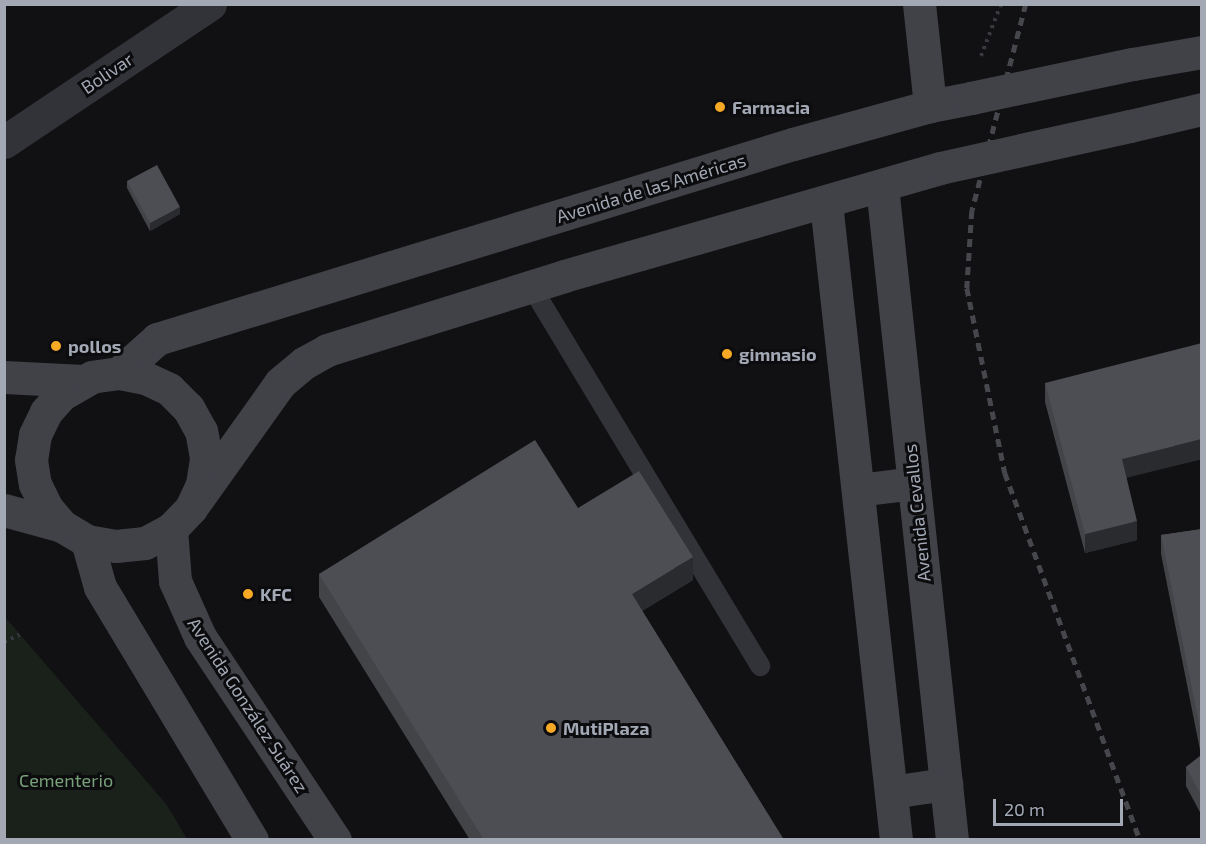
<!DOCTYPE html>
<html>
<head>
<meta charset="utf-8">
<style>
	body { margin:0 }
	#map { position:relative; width:1206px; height:844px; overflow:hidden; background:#111113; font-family:"Exo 2",sans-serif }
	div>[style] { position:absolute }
	.green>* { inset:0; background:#19211a }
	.path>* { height:4px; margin-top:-2px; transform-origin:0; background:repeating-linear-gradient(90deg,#383a3f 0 3px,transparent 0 7.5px) }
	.lane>* { height:20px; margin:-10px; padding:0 10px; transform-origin:10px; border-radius:10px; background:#323338 }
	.street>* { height:33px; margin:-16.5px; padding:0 16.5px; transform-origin:16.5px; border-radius:16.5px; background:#323338 }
	.secondary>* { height:33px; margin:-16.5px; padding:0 16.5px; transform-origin:16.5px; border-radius:16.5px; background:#404248 }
	.rail>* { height:4.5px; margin-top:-2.25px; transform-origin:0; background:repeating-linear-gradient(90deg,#45474d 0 8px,transparent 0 14px) }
	.secondary-bridge>* { height:33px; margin:-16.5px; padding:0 16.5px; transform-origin:16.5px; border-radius:16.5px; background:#404248 }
	.wall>* { inset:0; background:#424448 }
	.shaded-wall>* { inset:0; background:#2a2b2e }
	.building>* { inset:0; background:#4d4e54 }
	.dots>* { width:16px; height:16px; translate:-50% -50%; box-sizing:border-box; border:3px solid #0c0c0e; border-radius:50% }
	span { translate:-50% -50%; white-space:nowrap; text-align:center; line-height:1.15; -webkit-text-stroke:6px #0c0c0e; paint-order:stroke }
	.street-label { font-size:18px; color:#a2a8b4 }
	.poi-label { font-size:18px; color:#a2a8b4; font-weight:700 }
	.left { translate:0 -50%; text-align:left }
	.park-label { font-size:18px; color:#78a079 }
	.frame { position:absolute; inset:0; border:6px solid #a2a8b4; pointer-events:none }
	.scale { position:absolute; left:993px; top:799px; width:130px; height:27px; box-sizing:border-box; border:3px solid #a2a8b4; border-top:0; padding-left:8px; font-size:18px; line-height:21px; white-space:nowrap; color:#a2a8b4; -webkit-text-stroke:4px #0c0c0e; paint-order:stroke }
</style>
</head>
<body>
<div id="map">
	<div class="green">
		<i style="clip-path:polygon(5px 617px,167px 805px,187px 839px,5px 839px)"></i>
	</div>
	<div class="path">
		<i style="left:981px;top:56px;width:56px;rotate:-69deg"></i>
		<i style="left:4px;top:642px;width:17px;rotate:-25deg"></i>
	</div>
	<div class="lane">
		<i style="left:531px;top:286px;width:444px;rotate:58.9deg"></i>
	</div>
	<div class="street">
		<i style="left:4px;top:142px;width:248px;rotate:-33.8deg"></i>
	</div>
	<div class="secondary">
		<i style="left:919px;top:4px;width:103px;rotate:83.8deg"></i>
		<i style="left:1133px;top:64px;width:70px;rotate:-9.9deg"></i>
		<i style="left:1130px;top:126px;width:74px;rotate:-13.3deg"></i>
		<i style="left:882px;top:186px;width:658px;rotate:83.89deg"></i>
		<i style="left:826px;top:203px;width:641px;rotate:83.73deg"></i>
		<i style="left:119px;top:373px;width:51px;rotate:-41.8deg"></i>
		<i style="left:157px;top:339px;width:665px;rotate:-17.05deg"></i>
		<i style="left:793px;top:144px;width:142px;rotate:-15.5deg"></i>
		<i style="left:930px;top:106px;width:42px;rotate:-11deg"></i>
		<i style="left:4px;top:377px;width:79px;rotate:2.9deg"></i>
		<i style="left:858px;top:490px;width:56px;rotate:-7.1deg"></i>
		<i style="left:191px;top:508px;width:153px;rotate:-54.5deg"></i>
		<i style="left:280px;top:383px;width:31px;rotate:-40deg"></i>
		<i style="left:304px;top:363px;width:26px;rotate:-29deg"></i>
		<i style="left:327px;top:350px;width:248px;rotate:-17.3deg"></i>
		<i style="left:564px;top:276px;width:391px;rotate:-16deg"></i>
		<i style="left:4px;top:510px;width:60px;rotate:15.4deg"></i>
		<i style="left:62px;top:526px;width:29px;rotate:31deg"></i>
		<i style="left:87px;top:541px;width:29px;rotate:10deg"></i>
		<i style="left:116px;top:546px;width:29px;rotate:-6deg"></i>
		<i style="left:145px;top:543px;width:30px;rotate:-28deg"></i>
		<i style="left:171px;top:529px;width:29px;rotate:-46deg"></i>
		<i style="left:191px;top:508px;width:26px;rotate:-65deg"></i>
		<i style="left:202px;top:484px;width:26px;rotate:-81deg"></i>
		<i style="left:206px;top:458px;width:27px;rotate:-100deg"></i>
		<i style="left:201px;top:431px;width:26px;rotate:-119deg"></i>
		<i style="left:188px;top:408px;width:27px;rotate:-135deg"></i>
		<i style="left:169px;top:389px;width:26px;rotate:-155deg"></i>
		<i style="left:145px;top:378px;width:26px;rotate:-169deg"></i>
		<i style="left:119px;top:373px;width:27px;rotate:172deg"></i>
		<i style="left:92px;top:377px;width:34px;rotate:150deg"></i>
		<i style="left:62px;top:394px;width:24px;rotate:132deg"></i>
		<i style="left:46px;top:412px;width:25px;rotate:116deg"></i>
		<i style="left:35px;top:435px;width:25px;rotate:99deg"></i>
		<i style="left:31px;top:460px;width:24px;rotate:81deg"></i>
		<i style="left:35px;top:484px;width:25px;rotate:64deg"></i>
		<i style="left:46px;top:507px;width:25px;rotate:50deg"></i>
		<i style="left:171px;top:529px;width:52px;rotate:85.6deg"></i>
		<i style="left:175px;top:581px;width:61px;rotate:65.9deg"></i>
		<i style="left:200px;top:637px;width:244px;rotate:56.4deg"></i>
		<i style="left:87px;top:541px;width:48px;rotate:74.2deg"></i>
		<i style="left:100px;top:587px;width:295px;rotate:59deg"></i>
		<i style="left:891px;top:792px;width:56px;rotate:-8.3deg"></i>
	</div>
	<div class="rail">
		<i style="left:1026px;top:4px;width:214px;rotate:104.6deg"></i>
		<i style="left:972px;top:211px;width:77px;rotate:93.7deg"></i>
		<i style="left:967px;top:288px;width:189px;rotate:78.4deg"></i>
		<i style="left:1005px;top:473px;width:391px;rotate:69.8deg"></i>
	</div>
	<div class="secondary-bridge">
		<i style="left:971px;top:98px;width:166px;rotate:-11.9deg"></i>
		<i style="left:940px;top:168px;width:195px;rotate:-12.5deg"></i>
	</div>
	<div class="wall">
		<i style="clip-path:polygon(127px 181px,180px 214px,150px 231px,127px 188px)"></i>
		<i style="clip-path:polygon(1045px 383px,1202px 459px,1126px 477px,1137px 540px,1085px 553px,1045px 402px)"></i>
		<i style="clip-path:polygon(578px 508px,693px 580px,642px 611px,784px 840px,470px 840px,319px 597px,319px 574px)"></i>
		<i style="clip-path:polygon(1202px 529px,1202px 816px,1186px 786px,1186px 767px,1201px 755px,1161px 554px,1161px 535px)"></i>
	</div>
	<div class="shaded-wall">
		<i style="clip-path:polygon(180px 207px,180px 214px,150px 231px,150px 223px)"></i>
		<i style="clip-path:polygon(1202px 439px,1202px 459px,1122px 479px,1122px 459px)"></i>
		<i style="clip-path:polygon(1137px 521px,1137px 540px,1085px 553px,1085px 534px)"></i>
		<i style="clip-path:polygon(693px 557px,693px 580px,632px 617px,632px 594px)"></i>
	</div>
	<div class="building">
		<i style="clip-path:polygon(157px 165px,180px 207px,150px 223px,127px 181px)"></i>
		<i style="clip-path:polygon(1202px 343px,1202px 439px,1122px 459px,1137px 521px,1085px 534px,1045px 383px)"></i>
		<i style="clip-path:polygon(535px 440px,578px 508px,639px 471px,693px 557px,632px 594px,784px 840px,484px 840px,319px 574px)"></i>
		<i style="clip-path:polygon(1202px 529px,1202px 738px,1161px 535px)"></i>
		<i style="clip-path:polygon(1202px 755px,1202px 797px,1186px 767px)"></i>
	</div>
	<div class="dots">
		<i style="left:720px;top:107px;background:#f7a925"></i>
		<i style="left:56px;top:346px;background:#f7a925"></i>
		<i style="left:727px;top:354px;background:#f7a925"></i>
		<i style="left:248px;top:594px;background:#f7a925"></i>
		<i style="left:551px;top:728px;background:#f7a925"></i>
	</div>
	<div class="street-label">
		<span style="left:107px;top:73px;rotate:-34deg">Bolivar</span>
		<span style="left:651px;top:188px;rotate:-17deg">Avenida de las Américas</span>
		<span style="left:917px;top:513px;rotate:-96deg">Avenida Cevallos</span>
		<span style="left:248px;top:705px;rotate:57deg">Avenida González Suárez</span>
	</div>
	<div class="poi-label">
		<span class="left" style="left:732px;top:107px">Farmacia</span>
		<span class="left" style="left:68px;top:346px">pollos</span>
		<span class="left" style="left:739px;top:354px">gimnasio</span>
		<span class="left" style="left:260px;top:594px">KFC</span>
		<span class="left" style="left:563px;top:728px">MutiPlaza</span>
	</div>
	<div class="park-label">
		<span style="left:66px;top:780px">Cementerio</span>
	</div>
	<div class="frame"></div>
	<div class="scale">20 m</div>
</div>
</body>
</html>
